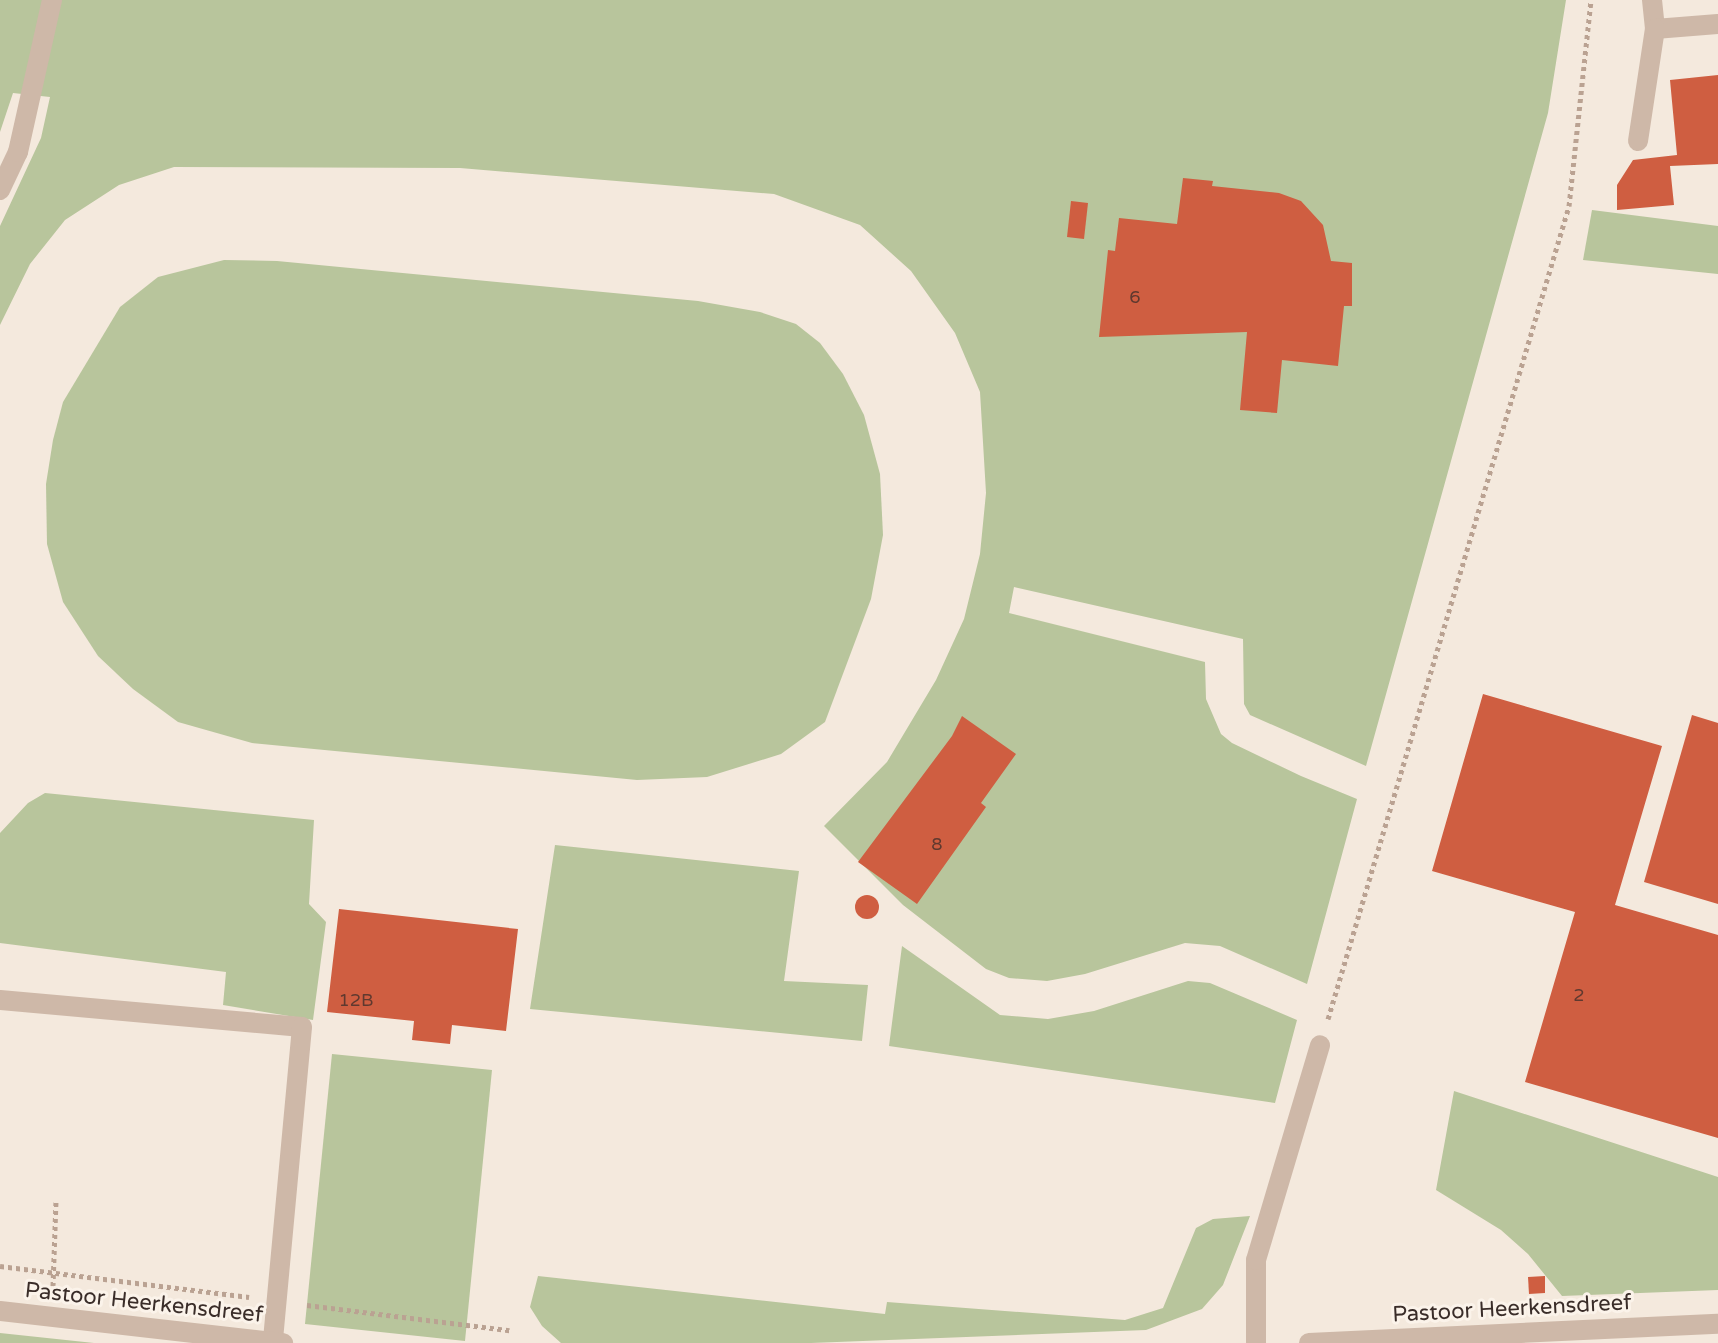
<!DOCTYPE html>
<html>
<head>
<meta charset="utf-8">
<style>
	body { margin:0 }
	#map { position:relative; width:1718px; height:1343px; overflow:hidden; background:#f4e9dd; font-family:"Varela Round",sans-serif }
	div>[style] { position:absolute }
	.green>* { inset:0; background:#b8c59c }
	.building>* { inset:0; background:#cf5e41 }
	.round { border-radius:50% }
	.path>* { height:5px; margin-top:-2.5px; transform-origin:0; background:repeating-linear-gradient(90deg,#baa292 0 4px,transparent 0 8px) }
	.minor>* { height:20px; margin:-10px; padding:0 10px; transform-origin:10px; border-radius:10px; background:#ceb8a8 }
	span { translate:-50% -50%; white-space:nowrap; text-align:center; line-height:1.15; -webkit-text-stroke:6px #fbf3ea; paint-order:stroke }
	.number-label { font-size:18px; color:#5f392f }
	.number-label span { -webkit-text-stroke-width:0 }
	.street-label { font-size:22px; color:#3a2d29 }
</style>
</head>
<body>
<div id="map">
	<div class="green">
		<i style="clip-path:polygon(0 0,1566px 0,1548px 113px,1366px 766px,1250px 715px,1244px 704px,1243px 639px,1014px 587px,1009px 613px,1205px 662px,1206px 699px,1221px 734px,1232px 743px,1301px 776px,1357px 799px,1307px 984px,1220px 946px,1185px 943px,1085px 974px,1047px 981px,1009px 978px,986px 969px,903px 905px,824px 826px,887px 762px,936px 680px,964px 619px,980px 554px,986px 493px,980px 392px,955px 333px,911px 271px,860px 225px,774px 194px,460px 168px,174px 167px,119px 185px,65px 220px,30px 264px,0 325px,0 226px,41px 138px,50px 97px,13px 93px,0 132px)"></i>
		<i style="clip-path:polygon(1592px 210px,1718px 226px,1718px 274px,1583px 260px)"></i>
		<i style="clip-path:polygon(224px 260px,277px 261px,698px 301px,760px 312px,796px 324px,820px 343px,843px 374px,864px 415px,880px 474px,883px 535px,871px 599px,825px 722px,781px 754px,707px 777px,637px 780px,252px 743px,178px 722px,133px 689px,98px 656px,63px 602px,47px 544px,46px 484px,53px 440px,63px 402px,120px 307px,158px 277px)"></i>
		<i style="clip-path:polygon(45px 793px,314px 820px,309px 904px,326px 922px,313px 1020px,223px 1005px,226px 972px,0 943px,0 833px,28px 803px)"></i>
		<i style="clip-path:polygon(555px 845px,799px 871px,784px 981px,868px 985px,862px 1041px,530px 1009px)"></i>
		<i style="clip-path:polygon(902px 946px,1000px 1015px,1048px 1019px,1094px 1011px,1188px 981px,1210px 983px,1297px 1020px,1275px 1103px,889px 1046px)"></i>
		<i style="clip-path:polygon(332px 1054px,492px 1070px,465px 1341px,305px 1324px)"></i>
		<i style="clip-path:polygon(1454px 1091px,1718px 1177px,1718px 1290px,1562px 1296px,1528px 1254px,1501px 1230px,1436px 1190px)"></i>
		<i style="clip-path:polygon(1250px 1216px,1223px 1285px,1202px 1309px,1146px 1330px,811px 1343px,561px 1343px,542px 1326px,530px 1307px,538px 1276px,885px 1314px,887px 1302px,1125px 1320px,1163px 1308px,1196px 1228px,1213px 1219px)"></i>
		<i style="clip-path:polygon(0 1333px,94px 1343px,0 1343px)"></i>
	</div>
	<div class="building">
		<i style="clip-path:polygon(1718px 75px,1718px 164px,1670px 166px,1674px 205px,1617px 210px,1617px 185px,1633px 160px,1677px 155px,1670px 80px)"></i>
		<i style="clip-path:polygon(1183px 178px,1213px 181px,1212px 186px,1279px 193px,1301px 201px,1323px 225px,1331px 261px,1352px 263px,1352px 306px,1344px 306px,1338px 366px,1282px 360px,1277px 413px,1240px 410px,1247px 332px,1099px 337px,1108px 250px,1115px 251px,1119px 218px,1177px 224px)"></i>
		<i style="clip-path:polygon(1071px 201px,1088px 203px,1084px 239px,1067px 237px)"></i>
		<i style="clip-path:polygon(1483px 694px,1662px 746px,1615px 905px,1718px 935px,1718px 1138px,1525px 1082px,1575px 912px,1432px 871px)"></i>
		<i style="clip-path:polygon(1692px 715px,1718px 723px,1718px 904px,1644px 882px)"></i>
		<i style="clip-path:polygon(962px 716px,1016px 754px,981px 803px,986px 807px,917px 904px,858px 862px,952px 736px)"></i>
		<i class="round" style="left:855px;top:895px;width:24px;height:24px"></i>
		<i style="clip-path:polygon(339px 909px,518px 929px,506px 1031px,452px 1025px,450px 1044px,412px 1040px,414px 1021px,327px 1012px)"></i>
		<i style="clip-path:polygon(1545px 1276px,1545px 1293px,1529px 1294px,1528px 1277px)"></i>
	</div>
	<div class="path">
		<i style="left:1328px;top:1019px;width:848px;rotate:-73.49deg"></i>
		<i style="left:1569px;top:206px;width:207px;rotate:-83.9deg"></i>
		<i style="left:0;top:1266px;width:251px;rotate:7.1deg"></i>
		<i style="left:53px;top:1286px;width:84px;rotate:-88deg"></i>
		<i style="left:307px;top:1305px;width:204px;rotate:7.1deg"></i>
	</div>
	<div class="minor">
		<i style="left:1652px;top:0;width:29px;rotate:84deg"></i>
		<i style="left:1655px;top:29px;width:63px;rotate:-4.5deg"></i>
		<i style="left:1638px;top:141px;width:113px;rotate:-81.4deg"></i>
		<i style="left:0;top:190px;width:42px;rotate:-64.7deg"></i>
		<i style="left:18px;top:152px;width:156px;rotate:-77.4deg"></i>
		<i style="left:0;top:1000px;width:303px;rotate:5.1deg"></i>
		<i style="left:302px;top:1027px;width:316px;rotate:95.3deg"></i>
		<i style="left:0;top:1311px;width:285px;rotate:6.5deg"></i>
		<i style="left:1256px;top:1343px;width:83px;rotate:-90deg"></i>
		<i style="left:1256px;top:1260px;width:224px;rotate:-73.4deg"></i>
		<i style="left:1309px;top:1343px;width:409px;rotate:-2.7deg"></i>
	</div>
	<div class="number-label">
		<span style="left:1135px;top:297px">6</span>
		<span style="left:937px;top:844px">8</span>
		<span style="left:1579px;top:995px">2</span>
		<span style="left:356px;top:1000px">12B</span>
	</div>
	<div class="street-label">
		<span style="left:144px;top:1303px;rotate:6deg">Pastoor Heerkensdreef</span>
		<span style="left:1512px;top:1309px;rotate:-3deg">Pastoor Heerkensdreef</span>
	</div>
</div>
</body>
</html>
